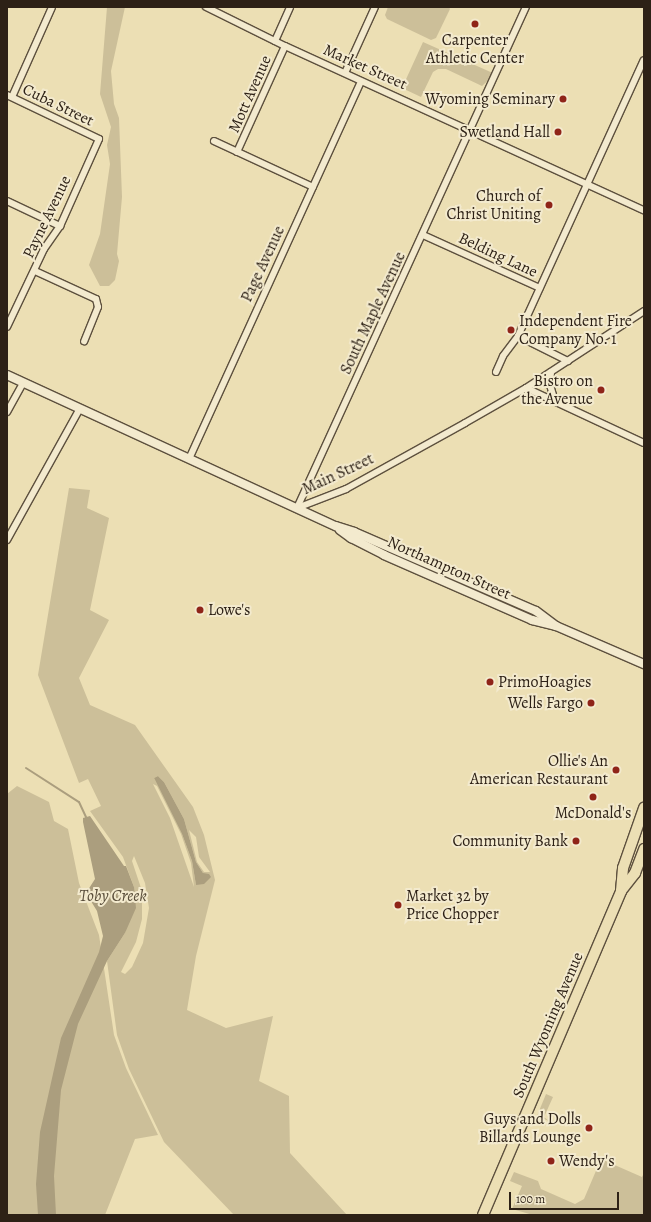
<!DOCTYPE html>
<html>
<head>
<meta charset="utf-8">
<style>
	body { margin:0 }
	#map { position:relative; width:651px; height:1222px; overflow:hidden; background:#ecdfb4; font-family:Alegreya,serif }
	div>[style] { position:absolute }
	.green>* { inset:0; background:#ccbf99 }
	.water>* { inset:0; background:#ab9e7e }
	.stream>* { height:2px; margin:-1px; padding:0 1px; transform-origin:1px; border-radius:1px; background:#ab9e7e }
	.roads { filter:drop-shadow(1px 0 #5d503e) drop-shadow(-1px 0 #5d503e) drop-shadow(0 1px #5d503e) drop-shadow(0 -1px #5d503e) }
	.minor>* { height:6px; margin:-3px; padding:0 3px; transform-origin:3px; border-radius:3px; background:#f3eace }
	.tertiary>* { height:8px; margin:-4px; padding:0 4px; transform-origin:4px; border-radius:4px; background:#f3eace }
	.primary>* { height:10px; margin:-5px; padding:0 5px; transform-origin:5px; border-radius:5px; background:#ecdfb4 }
	.dots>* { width:11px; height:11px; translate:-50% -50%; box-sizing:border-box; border:2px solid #f3eace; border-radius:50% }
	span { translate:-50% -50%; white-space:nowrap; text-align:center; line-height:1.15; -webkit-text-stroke:4px #f3eace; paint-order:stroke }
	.poi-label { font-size:16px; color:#2d2116 }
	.right { translate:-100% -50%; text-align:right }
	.left { translate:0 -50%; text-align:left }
	.street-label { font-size:16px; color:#2d2116 }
	.water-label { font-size:17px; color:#594d3a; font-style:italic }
	.frame { position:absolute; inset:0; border:8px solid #2d2116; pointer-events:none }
	.scale { position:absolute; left:509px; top:1192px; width:110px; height:18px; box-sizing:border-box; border:2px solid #2d2116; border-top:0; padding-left:5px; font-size:12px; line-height:14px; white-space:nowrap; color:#2d2116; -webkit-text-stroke:3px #f3eace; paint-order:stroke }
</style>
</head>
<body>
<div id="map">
	<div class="green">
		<i style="clip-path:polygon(107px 7px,125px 7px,111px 71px,114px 104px,119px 118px,122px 197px,117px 254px,119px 261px,115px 280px,109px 286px,100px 286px,89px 265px,100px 234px,110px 164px,107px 145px,111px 127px,100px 94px)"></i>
		<i style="clip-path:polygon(388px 7px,449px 7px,450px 9px,436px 38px,431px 40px,387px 19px,385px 15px)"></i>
		<i style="clip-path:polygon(423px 42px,495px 74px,482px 86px,446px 69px,438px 69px,433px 72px,421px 97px,402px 88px)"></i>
		<i style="clip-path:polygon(evenodd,69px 488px,90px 490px,87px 508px,109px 518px,90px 610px,109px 620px,79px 678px,90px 705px,135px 725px,193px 807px,204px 835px,215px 880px,196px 956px,187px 1010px,226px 1028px,273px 1016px,259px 1081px,289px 1096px,290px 1153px,347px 1215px,234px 1215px,164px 1142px,129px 1069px,117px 1035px,107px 961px,125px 933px,134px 887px,123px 857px,90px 811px,101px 806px,88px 779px,79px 783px,38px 675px,69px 488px,158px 776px,164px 782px,184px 819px,196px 862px,203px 873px,196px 885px,192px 861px,182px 834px,154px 778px,158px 776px,69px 488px,153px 784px,157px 786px,181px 834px,191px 863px,194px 887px,170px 818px,153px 784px,69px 488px,189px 830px,196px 837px,199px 857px,210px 872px,204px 872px,197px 862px,189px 830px,69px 488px,134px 856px,145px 883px,149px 908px,143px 943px,132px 967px,125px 974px,121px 972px,136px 942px,142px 919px,142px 891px,132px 861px,134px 856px)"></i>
		<i style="clip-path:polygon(17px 786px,49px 802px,54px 821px,68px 829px,79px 883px,99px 935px,114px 1035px,126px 1068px,158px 1135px,135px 1139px,105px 1215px,7px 1215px,7px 794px)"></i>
		<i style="clip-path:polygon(546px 1094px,553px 1097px,544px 1117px,549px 1121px,537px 1116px)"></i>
		<i style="clip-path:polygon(601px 1159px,642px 1177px,644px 1173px,644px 1215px,533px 1215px,512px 1209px,522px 1186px,510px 1181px,514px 1172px,538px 1181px,541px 1189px,575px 1204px,584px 1199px)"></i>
	</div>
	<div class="water">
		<i style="clip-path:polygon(158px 776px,164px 782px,184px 819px,196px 862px,203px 873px,209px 874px,211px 877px,204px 884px,196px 885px,192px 861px,182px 834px,154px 778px)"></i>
		<i style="clip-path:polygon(90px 816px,124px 866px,126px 866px,134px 887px,136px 908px,125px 933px,107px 961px,78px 1024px,61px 1090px,54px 1176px,56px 1215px,38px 1215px,36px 1184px,40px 1132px,61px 1038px,99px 952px,103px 936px,97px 911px,86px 893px,95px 879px,83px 822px,83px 818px)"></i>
	</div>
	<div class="stream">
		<i style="left:26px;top:768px;width:63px;rotate:32.7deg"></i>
		<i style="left:79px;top:802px;width:19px;rotate:65deg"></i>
	</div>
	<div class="roads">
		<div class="minor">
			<i style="left:206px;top:7px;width:88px;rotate:26.3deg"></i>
			<i style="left:285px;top:46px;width:395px;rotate:24.6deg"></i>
			<i style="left:275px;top:41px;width:37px;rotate:-66deg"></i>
			<i style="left:345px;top:73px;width:72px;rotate:-65.6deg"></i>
			<i style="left:7px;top:95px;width:102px;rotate:25.6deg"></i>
			<i style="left:99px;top:139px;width:95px;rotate:114.1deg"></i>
			<i style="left:60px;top:226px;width:28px;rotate:125deg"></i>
			<i style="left:44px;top:249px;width:86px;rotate:115.4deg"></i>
			<i style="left:12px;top:97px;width:98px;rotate:-66deg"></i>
			<i style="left:214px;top:141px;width:109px;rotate:24.9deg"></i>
			<i style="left:237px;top:152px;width:116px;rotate:-65.6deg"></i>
			<i style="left:7px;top:201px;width:59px;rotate:25.3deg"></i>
			<i style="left:423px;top:235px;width:128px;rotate:24.4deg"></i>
			<i style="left:35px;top:271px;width:67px;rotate:24.7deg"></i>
			<i style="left:96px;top:299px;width:8px;rotate:76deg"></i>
			<i style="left:98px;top:307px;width:37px;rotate:112deg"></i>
			<i style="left:518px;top:336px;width:56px;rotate:26.6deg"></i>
			<i style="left:496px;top:372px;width:17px;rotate:-66deg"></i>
			<i style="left:503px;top:356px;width:25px;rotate:-53deg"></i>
			<i style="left:518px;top:336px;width:303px;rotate:-65.5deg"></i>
			<i style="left:551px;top:372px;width:13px;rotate:94deg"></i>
			<i style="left:550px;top:385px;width:17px;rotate:73deg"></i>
			<i style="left:526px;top:388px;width:130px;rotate:25deg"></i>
			<i style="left:7px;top:412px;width:33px;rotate:-61deg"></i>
			<i style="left:189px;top:459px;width:415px;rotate:-65.5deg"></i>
			<i style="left:297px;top:508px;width:551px;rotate:-65.44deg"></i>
			<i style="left:297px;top:508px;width:53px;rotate:-21.2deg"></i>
			<i style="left:346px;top:489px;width:136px;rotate:-29deg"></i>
			<i style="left:465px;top:423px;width:70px;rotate:-29.8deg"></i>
			<i style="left:526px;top:388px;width:141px;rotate:-33.1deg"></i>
			<i style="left:7px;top:540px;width:149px;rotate:-61deg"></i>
		</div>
		<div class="tertiary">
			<i style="left:7px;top:375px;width:362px;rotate:24.7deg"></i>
			<i style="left:336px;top:526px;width:19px;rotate:18deg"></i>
			<i style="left:354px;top:532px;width:198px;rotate:23.5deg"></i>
			<i style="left:536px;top:611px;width:25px;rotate:37deg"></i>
			<i style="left:340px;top:530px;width:14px;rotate:36deg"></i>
			<i style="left:351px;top:538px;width:37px;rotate:27deg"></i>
			<i style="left:384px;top:555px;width:162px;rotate:23.7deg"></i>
			<i style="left:532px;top:620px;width:25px;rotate:14deg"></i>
			<i style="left:556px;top:626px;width:96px;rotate:23.4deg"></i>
		</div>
		<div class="primary">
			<i style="left:621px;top:891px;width:23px;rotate:-85deg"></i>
			<i style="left:623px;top:868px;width:64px;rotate:-70.7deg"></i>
			<i style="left:483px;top:1215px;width:352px;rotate:-66.9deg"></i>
			<i style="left:621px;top:891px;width:23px;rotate:-52deg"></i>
			<i style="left:635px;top:873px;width:26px;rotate:-69deg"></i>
		</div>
	</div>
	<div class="dots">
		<i style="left:475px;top:24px;background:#8f2418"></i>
		<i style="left:563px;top:99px;background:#8f2418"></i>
		<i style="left:558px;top:132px;background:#8f2418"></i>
		<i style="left:549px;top:205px;background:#8f2418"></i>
		<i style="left:511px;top:330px;background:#8f2418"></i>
		<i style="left:601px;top:390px;background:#8f2418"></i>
		<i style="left:200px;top:610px;background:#8f2418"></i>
		<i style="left:490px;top:682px;background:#8f2418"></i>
		<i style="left:591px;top:703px;background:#8f2418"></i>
		<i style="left:616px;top:770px;background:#8f2418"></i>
		<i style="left:593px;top:797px;background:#8f2418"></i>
		<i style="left:576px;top:841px;background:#8f2418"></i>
		<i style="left:398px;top:905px;background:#8f2418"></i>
		<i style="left:589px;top:1128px;background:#8f2418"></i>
		<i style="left:551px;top:1161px;background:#8f2418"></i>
	</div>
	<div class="poi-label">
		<span style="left:475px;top:49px">Carpenter<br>Athletic Center</span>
		<span class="right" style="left:555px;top:99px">Wyoming Seminary</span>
		<span class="right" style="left:550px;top:132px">Swetland Hall</span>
		<span class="right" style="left:541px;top:205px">Church of<br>Christ Uniting</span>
		<span class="left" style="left:519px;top:330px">Independent Fire<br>Company No. 1</span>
		<span class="right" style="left:593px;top:390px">Bistro on<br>the Avenue</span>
		<span class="left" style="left:208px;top:610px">Lowe's</span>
		<span class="left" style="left:498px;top:682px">PrimoHoagies</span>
		<span class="right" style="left:583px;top:703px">Wells Fargo</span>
		<span class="right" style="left:608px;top:770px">Ollie's An<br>American Restaurant</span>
		<span style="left:593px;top:813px">McDonald's</span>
		<span class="right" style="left:568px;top:841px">Community Bank</span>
		<span class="left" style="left:406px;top:905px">Market 32 by<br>Price Chopper</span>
		<span class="right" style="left:581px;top:1128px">Guys and Dolls<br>Billards Lounge</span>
		<span class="left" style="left:559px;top:1161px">Wendy's</span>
	</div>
	<div class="street-label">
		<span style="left:365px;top:67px;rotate:24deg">Market Street</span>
		<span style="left:250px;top:94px;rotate:-66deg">Mott Avenue</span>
		<span style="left:58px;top:105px;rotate:26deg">Cuba Street</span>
		<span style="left:47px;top:217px;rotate:-64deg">Payne Avenue</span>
		<span style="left:498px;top:255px;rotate:25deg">Belding Lane</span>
		<span style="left:263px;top:264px;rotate:-65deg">Page Avenue</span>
		<span style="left:373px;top:313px;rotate:-65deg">South Maple Avenue</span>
		<span style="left:338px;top:474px;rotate:-25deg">Main Street</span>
		<span style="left:449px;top:568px;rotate:24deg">Northampton Street</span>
		<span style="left:548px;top:1025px;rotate:-67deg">South Wyoming Avenue</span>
	</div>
	<div class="water-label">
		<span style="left:113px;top:896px">Toby Creek</span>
	</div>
	<div class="frame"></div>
	<div class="scale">100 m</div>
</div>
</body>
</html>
